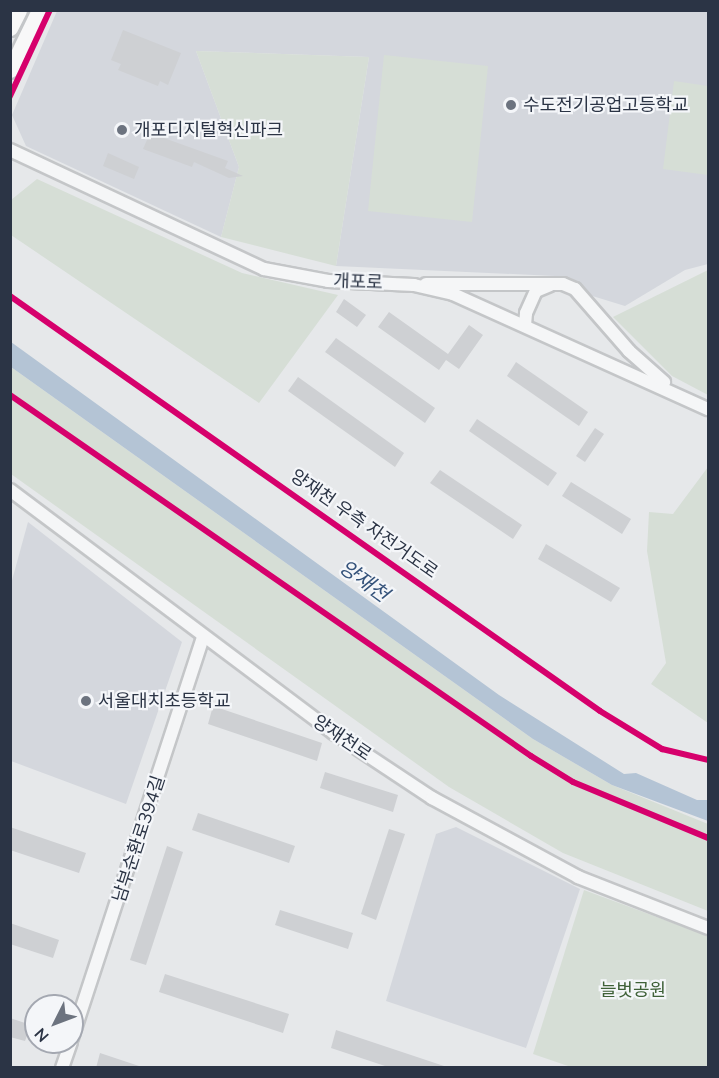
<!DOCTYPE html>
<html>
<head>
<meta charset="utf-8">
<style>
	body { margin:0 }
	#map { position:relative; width:719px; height:1078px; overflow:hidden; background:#e6e8ea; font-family:"Nunito Sans","Noto Sans KR",sans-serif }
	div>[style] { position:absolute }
	.built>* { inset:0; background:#d4d7dd }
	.green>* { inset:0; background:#d6ded6 }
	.water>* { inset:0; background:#b4c4d5 }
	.building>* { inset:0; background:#ced0d3 }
	.roads { filter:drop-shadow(2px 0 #c4c6c8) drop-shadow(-2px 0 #c4c6c8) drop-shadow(0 2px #c4c6c8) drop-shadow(0 -2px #c4c6c8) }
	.minor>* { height:12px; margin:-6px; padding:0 6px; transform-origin:6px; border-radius:6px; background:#f5f6f7 }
	.major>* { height:15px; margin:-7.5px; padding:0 7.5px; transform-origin:7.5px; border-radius:7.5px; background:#f8f8f8 }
	.cycleway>* { height:6px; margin:-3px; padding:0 3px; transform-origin:3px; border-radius:3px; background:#d6006c }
	.dots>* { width:16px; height:16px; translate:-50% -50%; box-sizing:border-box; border:3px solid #f4f6f9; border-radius:50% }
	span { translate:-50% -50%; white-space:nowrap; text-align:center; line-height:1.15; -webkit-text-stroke:4.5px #f4f6f9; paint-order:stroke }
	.poi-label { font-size:18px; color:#2b3445 }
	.left { translate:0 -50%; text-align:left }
	.street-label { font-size:18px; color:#2b3445 }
	.park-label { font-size:18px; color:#3f6138 }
	.water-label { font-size:20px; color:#34527a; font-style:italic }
	.frame { position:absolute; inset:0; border:12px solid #2b3445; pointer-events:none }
	.north { position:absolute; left:24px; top:994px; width:60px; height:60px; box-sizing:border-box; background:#f4f6f9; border:2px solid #a4a8b1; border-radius:50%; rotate:228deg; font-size:16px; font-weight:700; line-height:24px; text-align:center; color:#2b3445 }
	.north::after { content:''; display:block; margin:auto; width:21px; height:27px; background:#6c737f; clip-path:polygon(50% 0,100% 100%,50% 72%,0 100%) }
</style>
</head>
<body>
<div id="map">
	<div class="built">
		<i style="clip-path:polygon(57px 11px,708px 11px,708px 264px,685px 270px,625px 306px,586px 294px,555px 276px,336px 266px,369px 57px,196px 51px,239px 167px,221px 237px,26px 146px,12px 115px)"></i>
		<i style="clip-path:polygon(28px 522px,182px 642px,126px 804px,11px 761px,11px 584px)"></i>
		<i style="clip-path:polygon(456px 827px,580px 889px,526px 1048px,386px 1001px,436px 834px)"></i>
	</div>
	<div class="green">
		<i style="clip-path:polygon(196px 51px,369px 57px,336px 266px,221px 237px,239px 167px)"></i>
		<i style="clip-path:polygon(384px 55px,488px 66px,472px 222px,368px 211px)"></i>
		<i style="clip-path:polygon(674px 81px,708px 86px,708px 175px,663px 169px)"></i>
		<i style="clip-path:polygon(37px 179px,242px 273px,338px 295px,259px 403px,11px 235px,11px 200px)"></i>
		<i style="clip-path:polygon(708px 270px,708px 395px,672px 376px,613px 317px)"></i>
		<i style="clip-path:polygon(11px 367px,533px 739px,612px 785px,708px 824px,708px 911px,563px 853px,449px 787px,11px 474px)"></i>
		<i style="clip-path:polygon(708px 467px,708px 723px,651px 684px,666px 663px,647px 551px,649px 512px,673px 514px)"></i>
		<i style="clip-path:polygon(584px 890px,708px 936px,708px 1067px,571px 1067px,533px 1054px)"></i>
	</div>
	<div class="water">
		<i style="clip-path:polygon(11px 342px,499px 695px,624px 774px,636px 773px,697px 800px,708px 800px,708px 821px,612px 785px,533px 739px,11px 367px)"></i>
	</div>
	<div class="building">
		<i style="clip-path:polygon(123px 30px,181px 53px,168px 85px,160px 81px,158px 86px,118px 70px,121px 64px,111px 60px)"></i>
		<i style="clip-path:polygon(150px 133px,228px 161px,225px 168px,243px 176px,229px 178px,194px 162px,192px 167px,143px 149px)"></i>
		<i style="clip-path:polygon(108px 153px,139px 167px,134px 179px,103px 166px)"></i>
		<i style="clip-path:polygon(344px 299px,366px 315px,357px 327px,336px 312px)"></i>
		<i style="clip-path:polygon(389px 312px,448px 354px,469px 325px,483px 335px,459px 369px,446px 360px,439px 370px,378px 327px)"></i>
		<i style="clip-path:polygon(336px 338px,435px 408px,425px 423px,325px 352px)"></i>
		<i style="clip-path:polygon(516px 362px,588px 412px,579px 426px,507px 376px)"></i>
		<i style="clip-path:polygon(298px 377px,404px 453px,395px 467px,288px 391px)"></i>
		<i style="clip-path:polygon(477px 419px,557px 473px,548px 486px,469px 431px)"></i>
		<i style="clip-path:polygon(595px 428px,604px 434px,585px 462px,576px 456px)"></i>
		<i style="clip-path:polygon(440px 470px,522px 525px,513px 539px,430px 483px)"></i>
		<i style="clip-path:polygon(571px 482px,631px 519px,622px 534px,562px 496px)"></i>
		<i style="clip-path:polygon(546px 544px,620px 588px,611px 602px,538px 559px)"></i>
		<i style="clip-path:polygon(213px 706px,322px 743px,317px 761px,208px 724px)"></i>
		<i style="clip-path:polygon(325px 772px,398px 795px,393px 812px,320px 788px)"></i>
		<i style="clip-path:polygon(198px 813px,295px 846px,289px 863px,192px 830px)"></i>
		<i style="clip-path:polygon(10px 827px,86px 853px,79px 873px,10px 850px)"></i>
		<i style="clip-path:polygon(389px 829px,405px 834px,376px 920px,361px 914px)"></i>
		<i style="clip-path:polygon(167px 846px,183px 852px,146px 965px,130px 960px)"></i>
		<i style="clip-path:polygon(280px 910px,353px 933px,348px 949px,275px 925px)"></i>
		<i style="clip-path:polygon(10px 923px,59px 940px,53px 958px,10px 944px)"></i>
		<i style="clip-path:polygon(165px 974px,289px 1014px,283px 1033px,159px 992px)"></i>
		<i style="clip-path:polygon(10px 1018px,31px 1025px,25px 1041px,10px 1037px)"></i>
		<i style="clip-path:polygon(336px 1030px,444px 1066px,444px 1068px,391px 1068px,331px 1048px)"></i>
		<i style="clip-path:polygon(100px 1053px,139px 1066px,139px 1068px,96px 1068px)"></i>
	</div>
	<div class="roads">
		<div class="minor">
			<i style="left:10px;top:150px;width:280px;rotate:25.1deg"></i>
			<i style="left:264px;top:269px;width:65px;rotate:10.6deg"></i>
			<i style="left:328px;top:281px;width:86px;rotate:2.7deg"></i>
			<i style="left:414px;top:285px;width:40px;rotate:13deg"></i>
			<i style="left:453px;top:294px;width:280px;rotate:24.3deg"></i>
			<i style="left:426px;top:284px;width:137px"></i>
			<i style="left:563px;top:284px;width:13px;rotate:23deg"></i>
			<i style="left:575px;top:289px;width:82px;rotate:48.9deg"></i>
			<i style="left:629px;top:351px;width:47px;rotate:41.5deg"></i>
			<i style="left:525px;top:325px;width:12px;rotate:-85deg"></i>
			<i style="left:526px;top:313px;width:24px;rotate:-66deg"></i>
			<i style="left:536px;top:291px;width:15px;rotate:-23deg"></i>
			<i style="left:10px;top:490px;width:405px;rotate:36.9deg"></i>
			<i style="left:334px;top:733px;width:118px;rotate:33.6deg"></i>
			<i style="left:432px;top:798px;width:166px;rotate:28.4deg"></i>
			<i style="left:578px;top:877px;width:140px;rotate:21.4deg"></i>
			<i style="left:72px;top:1038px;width:421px;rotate:-71.9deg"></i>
			<i style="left:62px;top:1068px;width:28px;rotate:-71deg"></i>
		</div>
		<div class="major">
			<i style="left:10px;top:28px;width:20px;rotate:-63deg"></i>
			<i style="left:10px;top:70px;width:67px;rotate:-64.2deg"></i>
		</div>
	</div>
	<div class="cycleway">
		<i style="left:10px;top:96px;width:95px;rotate:-65.1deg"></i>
		<i style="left:10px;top:296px;width:721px;rotate:35.12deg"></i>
		<i style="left:600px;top:711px;width:73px;rotate:31.5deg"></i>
		<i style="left:662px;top:749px;width:47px;rotate:13.4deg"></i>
		<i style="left:10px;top:395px;width:634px;rotate:34.72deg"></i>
		<i style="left:531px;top:756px;width:49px;rotate:31.8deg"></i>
		<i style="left:573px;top:782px;width:146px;rotate:22.5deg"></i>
	</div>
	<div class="dots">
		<i style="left:511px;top:105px;background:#6c737f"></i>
		<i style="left:122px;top:130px;background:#6c737f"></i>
		<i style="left:86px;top:701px;background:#6c737f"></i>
	</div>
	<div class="poi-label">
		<span class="left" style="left:523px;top:105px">수도전기공업고등학교</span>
		<span class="left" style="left:134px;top:130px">개포디지털혁신파크</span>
		<span class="left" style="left:98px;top:701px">서울대치초등학교</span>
	</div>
	<div class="street-label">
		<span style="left:358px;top:282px;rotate:2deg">개포로</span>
		<span style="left:364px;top:524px;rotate:35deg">양재천 우측 자전거도로</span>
		<span style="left:342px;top:738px;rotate:34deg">양재천로</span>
		<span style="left:139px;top:839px;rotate:-72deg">남부순환로394길</span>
	</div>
	<div class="park-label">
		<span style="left:633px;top:990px">늘벗공원</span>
	</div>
	<div class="water-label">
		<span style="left:364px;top:581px;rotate:36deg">양재천</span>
	</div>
	<div class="frame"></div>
	<div class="north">N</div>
</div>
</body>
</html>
